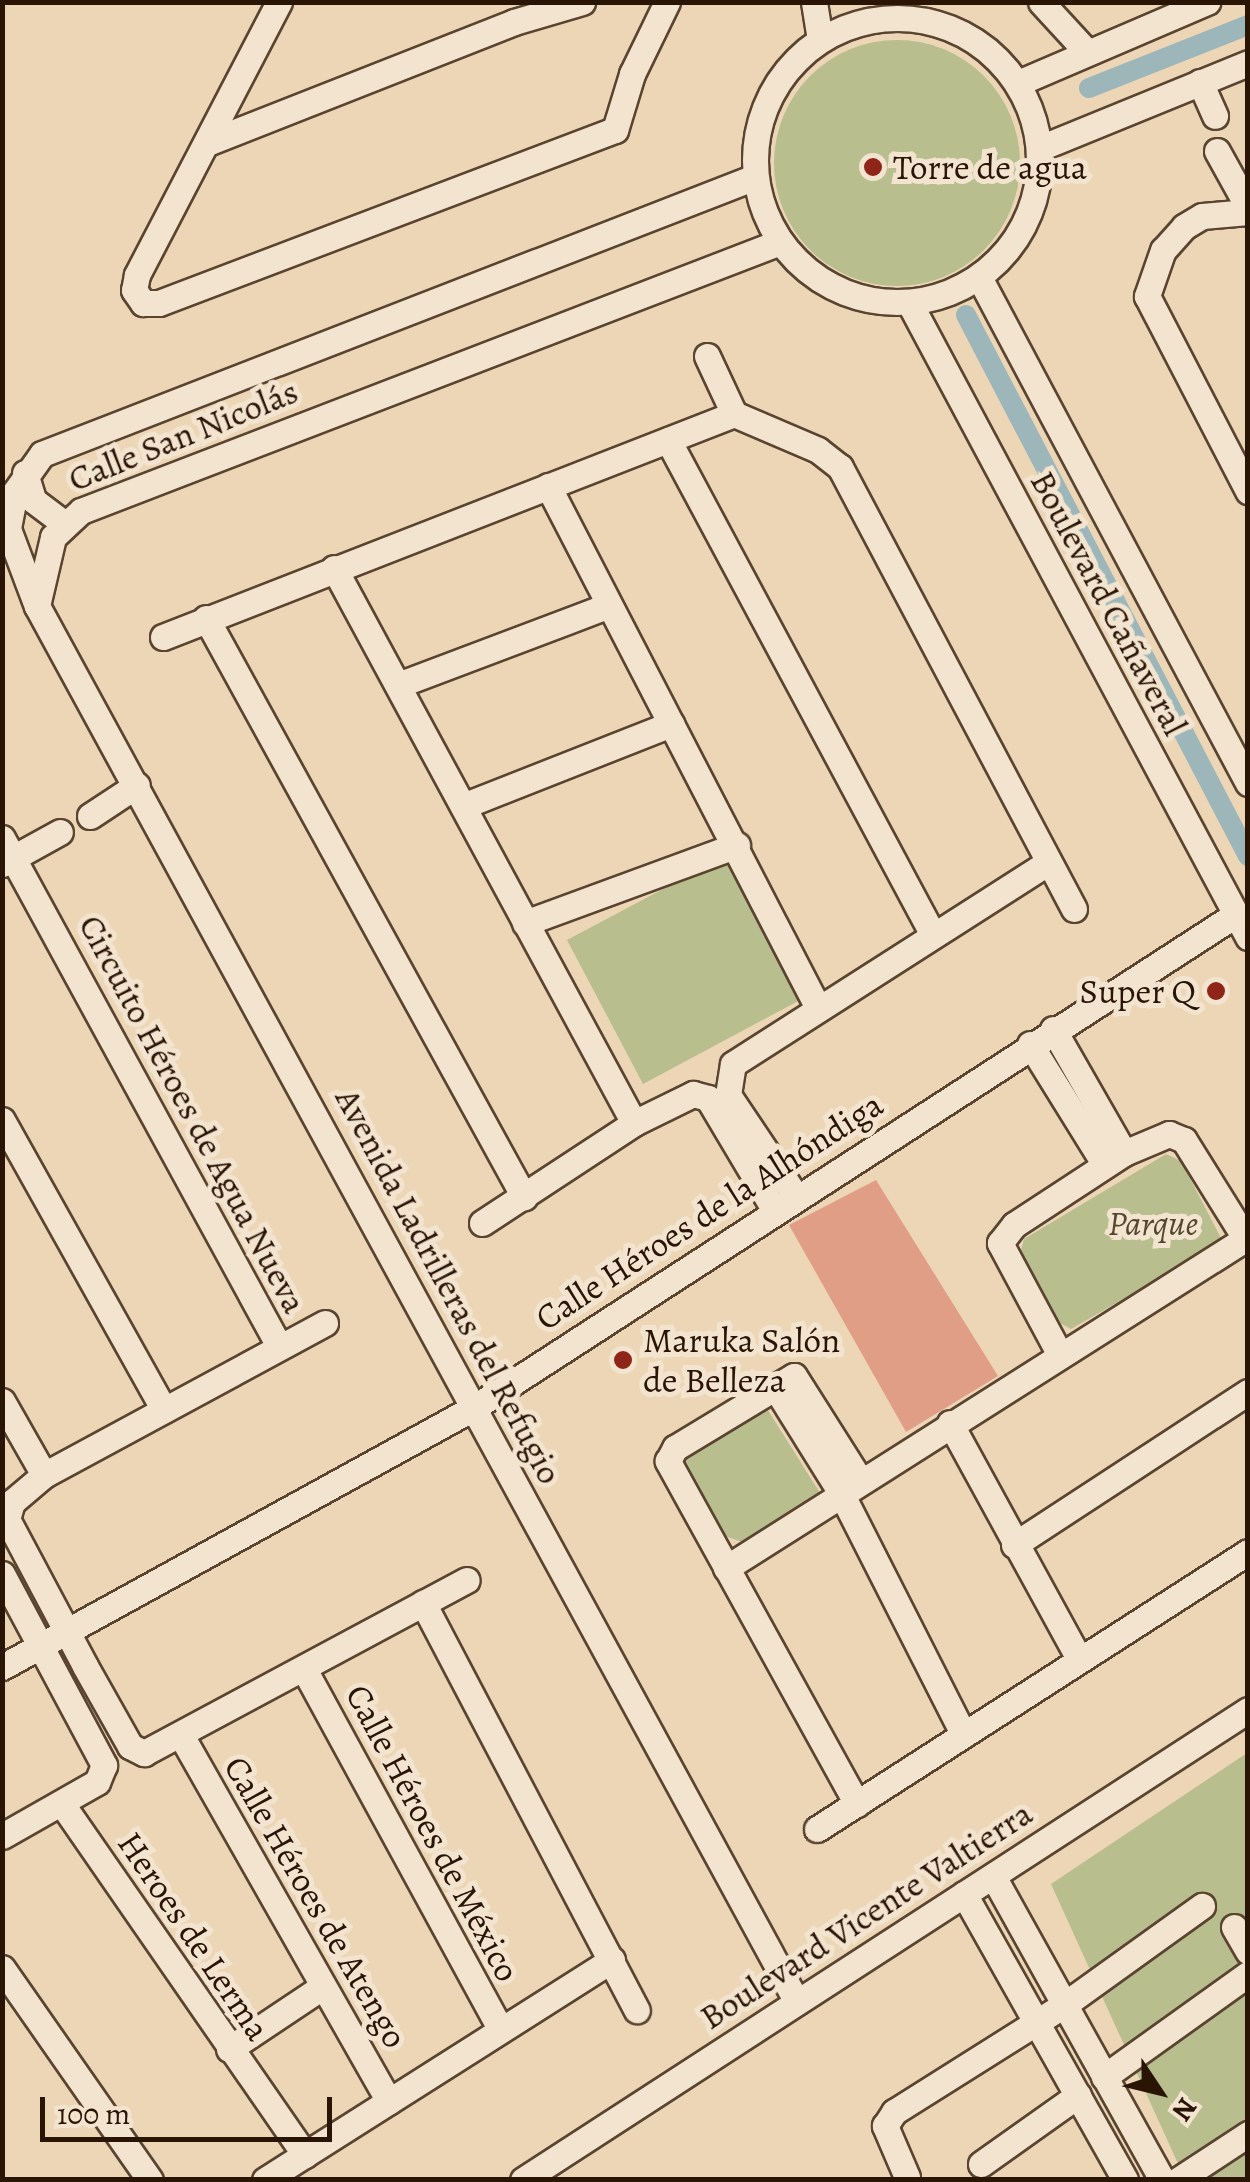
<!DOCTYPE html>
<html>
<head>
<meta charset="utf-8">
<style>
	body { margin:0 }
	#map { position:relative; width:1250px; height:2182px; overflow:hidden; background:#ecd6b6; font-family:Alegreya,serif }
	div>[style] { position:absolute }
	.green>* { inset:0; background:#b8be8e }
	.round { border-radius:50% }
	.canal>* { height:20px; margin:-10px; padding:0 10px; transform-origin:10px; border-radius:10px; background:#9db6b9 }
	.building>* { inset:0; background:#e19e86 }
	.roads { filter:drop-shadow(2px 0 #5a4430) drop-shadow(-2px 0 #5a4430) drop-shadow(0 2px #5a4430) drop-shadow(0 -2px #5a4430) }
	.minor>* { height:25px; margin:-12.5px; padding:0 12.5px; transform-origin:12.5px; border-radius:12.5px; background:#f3e4d0 }
	.minor>.ring { margin:-12.5px; padding:0; box-sizing:content-box; background:none; border:25px solid #f3e4d0; border-radius:50% }
	.dots>* { width:28px; height:28px; translate:-50% -50%; box-sizing:border-box; border:5px solid #f3e4d0; border-radius:50% }
	span { translate:-50% -50%; white-space:nowrap; text-align:center; line-height:1.15; -webkit-text-stroke:10px #f3e4d0; paint-order:stroke }
	.poi-label { font-size:35px; color:#2a1404 }
	.left { translate:0 -50%; text-align:left }
	.right { translate:-100% -50%; text-align:right }
	.street-label { font-size:35px; color:#2a1404 }
	.park-label { font-size:35px; color:#55472d; font-style:italic }
	.frame { position:absolute; inset:0; border:5px solid #2a1404; pointer-events:none }
	.north { position:absolute; left:1110px; top:2042px; width:100px; height:100px; -webkit-text-stroke:8px #f3e4d0; paint-order:stroke; rotate:125deg; font-size:28px; font-weight:700; line-height:40px; text-align:center; color:#2a1404 }
	.north::after { content:''; display:block; margin:auto; width:35px; height:45px; background:#2a1404; clip-path:polygon(50% 0,100% 100%,50% 72%,0 100%) }
	.scale { position:absolute; left:40px; top:2097px; width:292px; height:45px; box-sizing:border-box; border:5px solid #2a1404; border-top:0; padding-left:12px; font-size:30px; line-height:35px; white-space:nowrap; color:#2a1404; -webkit-text-stroke:8px #f3e4d0; paint-order:stroke }
</style>
</head>
<body>
<div id="map">
	<div class="green">
		<i class="round" style="left:774px;top:40px;width:246px;height:246px"></i>
		<i style="clip-path:polygon(727px 855px,802px 999px,643px 1084px,567px 940px)"></i>
		<i style="clip-path:polygon(1166px 1154px,1181px 1161px,1223px 1242px,1071px 1329px,1060px 1323px,1020px 1254px,1024px 1239px)"></i>
		<i style="clip-path:polygon(766px 1407px,820px 1493px,742px 1542px,725px 1536px,685px 1481px,677px 1456px)"></i>
		<i style="clip-path:polygon(1247px 1753px,1247px 2179px,1185px 2179px,1051px 1884px)"></i>
	</div>
	<div class="canal">
		<i style="left:1089px;top:88px;width:171px;rotate:-21.6deg"></i>
		<i style="left:966px;top:315px;width:610px;rotate:62.47deg"></i>
	</div>
	<div class="building">
		<i style="clip-path:polygon(876px 1180px,998px 1376px,906px 1432px,789px 1225px)"></i>
	</div>
	<div class="roads">
		<div class="minor">
			<i style="left:279px;top:2px;width:308px;rotate:117.5deg"></i>
			<i style="left:137px;top:275px;width:15px;rotate:101deg"></i>
			<i style="left:134px;top:290px;width:16px;rotate:55deg"></i>
			<i style="left:143px;top:303px;width:16px"></i>
			<i style="left:159px;top:303px;width:488px;rotate:-20.8deg"></i>
			<i style="left:615px;top:130px;width:59px;rotate:-73.1deg"></i>
			<i style="left:632px;top:74px;width:80px;rotate:-64.1deg"></i>
			<i style="left:814px;top:2px;width:38px;rotate:81deg"></i>
			<i style="left:1041px;top:2px;width:67px;rotate:47.4deg"></i>
			<i class="ring" style="left:755px;top:18px;width:259px;height:259px"></i>
			<i style="left:1200px;top:82px;width:37px;rotate:66deg"></i>
			<i style="left:1018px;top:83px;width:206px;rotate:-23.2deg"></i>
			<i style="left:207px;top:143px;width:330px;rotate:-21.5deg"></i>
			<i style="left:514px;top:22px;width:71px;rotate:-16.4deg"></i>
			<i style="left:1040px;top:148px;width:225px;rotate:-22.2deg"></i>
			<i style="left:1217px;top:151px;width:64px;rotate:61deg"></i>
			<i style="left:755px;top:177px;width:765px;rotate:158.77deg"></i>
			<i style="left:42px;top:454px;width:47px;rotate:125.4deg"></i>
			<i style="left:15px;top:492px;width:38px;rotate:101deg"></i>
			<i style="left:8px;top:529px;width:82px;rotate:69.4deg"></i>
			<i style="left:37px;top:606px;width:1589px;rotate:61.44deg"></i>
			<i style="left:1248px;top:212px;width:46px;rotate:175deg"></i>
			<i style="left:1202px;top:216px;width:21px;rotate:149deg"></i>
			<i style="left:1184px;top:227px;width:31px;rotate:132deg"></i>
			<i style="left:1163px;top:250px;width:49px;rotate:109.2deg"></i>
			<i style="left:1147px;top:296px;width:220px;rotate:62.6deg"></i>
			<i style="left:979px;top:277px;width:573px;rotate:62deg"></i>
			<i style="left:909px;top:302px;width:720px;rotate:61.9deg"></i>
			<i style="left:707px;top:356px;width:64px;rotate:65deg"></i>
			<i style="left:734px;top:414px;width:91px;rotate:23.2deg"></i>
			<i style="left:818px;top:450px;width:28px;rotate:38deg"></i>
			<i style="left:840px;top:467px;width:500px;rotate:62.1deg"></i>
			<i style="left:668px;top:440px;width:559px;rotate:61.83deg"></i>
			<i style="left:25px;top:473px;width:28px;rotate:73deg"></i>
			<i style="left:33px;top:500px;width:39px;rotate:37deg"></i>
			<i style="left:548px;top:486px;width:585px;rotate:62.65deg"></i>
			<i style="left:334px;top:568px;width:631px;rotate:61.61deg"></i>
			<i style="left:37px;top:606px;width:71px;rotate:-76.9deg"></i>
			<i style="left:53px;top:537px;width:38px;rotate:-43deg"></i>
			<i style="left:81px;top:511px;width:749px;rotate:-21.05deg"></i>
			<i style="left:206px;top:618px;width:661px;rotate:61.22deg"></i>
			<i style="left:163px;top:637px;width:613px;rotate:-21.33deg"></i>
			<i style="left:398px;top:685px;width:223px;rotate:-20.7deg"></i>
			<i style="left:463px;top:806px;width:224px;rotate:-21.5deg"></i>
			<i style="left:90px;top:816px;width:56px;rotate:-33.4deg"></i>
			<i style="left:2px;top:838px;width:579px;rotate:61.4deg"></i>
			<i style="left:2px;top:864px;width:66px;rotate:-28.9deg"></i>
			<i style="left:525px;top:923px;width:226px;rotate:-20.2deg"></i>
			<i style="left:1053px;top:1029px;width:143px;rotate:60.2deg"></i>
			<i style="left:1030px;top:1044px;width:142px;rotate:58.2deg"></i>
			<i style="left:2px;top:1120px;width:332px;rotate:60.8deg"></i>
			<i style="left:795px;top:1195px;width:120px;rotate:-123.8deg"></i>
			<i style="left:728px;top:1095px;width:31px;rotate:-81deg"></i>
			<i style="left:733px;top:1064px;width:373px;rotate:-32.6deg"></i>
			<i style="left:482px;top:1223px;width:182px;rotate:-33.3deg"></i>
			<i style="left:634px;top:1123px;width:66px;rotate:-26.2deg"></i>
			<i style="left:693px;top:1094px;width:16px;rotate:15deg"></i>
			<i style="left:708px;top:1098px;width:129px;rotate:59.3deg"></i>
			<i style="left:325px;top:1323px;width:319px;rotate:151.6deg"></i>
			<i style="left:44px;top:1475px;width:42px;rotate:139.8deg"></i>
			<i style="left:12px;top:1502px;width:18px;rotate:106deg"></i>
			<i style="left:7px;top:1519px;width:166px;rotate:62deg"></i>
			<i style="left:85px;top:1666px;width:92px;rotate:60.6deg"></i>
			<i style="left:130px;top:1746px;width:16px;rotate:27deg"></i>
			<i style="left:144px;top:1753px;width:366px;rotate:-28.2deg"></i>
			<i style="left:1059px;top:1353px;width:125px;rotate:-118.2deg"></i>
			<i style="left:1000px;top:1243px;width:23px;rotate:-52deg"></i>
			<i style="left:1014px;top:1225px;width:131px;rotate:-33.2deg"></i>
			<i style="left:1124px;top:1153px;width:49px;rotate:-22.9deg"></i>
			<i style="left:1169px;top:1134px;width:16px;rotate:22deg"></i>
			<i style="left:1184px;top:1140px;width:121px;rotate:58.1deg"></i>
			<i style="left:775px;top:1387px;width:125px;rotate:58.1deg"></i>
			<i style="left:841px;top:1493px;width:271px;rotate:63.1deg"></i>
			<i style="left:2px;top:1401px;width:85px;rotate:60.4deg"></i>
			<i style="left:950px;top:1423px;width:269px;rotate:61.3deg"></i>
			<i style="left:1014px;top:1545px;width:280px;rotate:-33.2deg"></i>
			<i style="left:726px;top:1568px;width:614px;rotate:-32.37deg"></i>
			<i style="left:2px;top:1574px;width:217px;rotate:61.9deg"></i>
			<i style="left:104px;top:1765px;width:18px;rotate:112deg"></i>
			<i style="left:97px;top:1782px;width:109px;rotate:150.4deg"></i>
			<i style="left:423px;top:1603px;width:460px;rotate:62.3deg"></i>
			<i style="left:2px;top:1667px;width:540px;rotate:-28.8deg"></i>
			<i style="left:475px;top:1407px;width:905px;rotate:-32.92deg"></i>
			<i style="left:304px;top:1669px;width:411px;rotate:61.4deg"></i>
			<i style="left:182px;top:1737px;width:419px;rotate:60.4deg"></i>
			<i style="left:62px;top:1804px;width:427px;rotate:55.3deg"></i>
			<i style="left:857px;top:1804px;width:392px;rotate:-118.9deg"></i>
			<i style="left:668px;top:1461px;width:15px;rotate:-62deg"></i>
			<i style="left:675px;top:1448px;width:139px;rotate:-31.2deg"></i>
			<i style="left:794px;top:1376px;width:123px;rotate:57.6deg"></i>
			<i style="left:817px;top:1829px;width:512px;rotate:-32.73deg"></i>
			<i style="left:993px;top:1876px;width:348px;rotate:60.9deg"></i>
			<i style="left:964px;top:1894px;width:328px;rotate:60.6deg"></i>
			<i style="left:1234px;top:1927px;width:28px;rotate:60deg"></i>
			<i style="left:2px;top:1968px;width:259px;rotate:55.1deg"></i>
			<i style="left:229px;top:2049px;width:112px;rotate:-33.7deg"></i>
			<i style="left:1104px;top:2077px;width:177px;rotate:-35.6deg"></i>
			<i style="left:981px;top:2164px;width:119px;rotate:-35.4deg"></i>
			<i style="left:907px;top:2177px;width:56px;rotate:-113.3deg"></i>
			<i style="left:885px;top:2126px;width:17px;rotate:-57deg"></i>
			<i style="left:894px;top:2112px;width:201px;rotate:-32.2deg"></i>
			<i style="left:1064px;top:2005px;width:170px;rotate:-35.7deg"></i>
			<i style="left:265px;top:2180px;width:411px;rotate:-32.4deg"></i>
			<i style="left:523px;top:2180px;width:864px;rotate:-32.95deg"></i>
			<i style="left:1178px;top:2180px;width:84px;rotate:-33.3deg"></i>
		</div>
	</div>
	<div class="dots">
		<i style="left:873px;top:167px;background:#8f2418"></i>
		<i style="left:1216px;top:991px;background:#8f2418"></i>
		<i style="left:623px;top:1360px;background:#8f2418"></i>
	</div>
	<div class="poi-label">
		<span class="left" style="left:893px;top:167px">Torre de agua</span>
		<span class="right" style="left:1196px;top:991px">Super Q</span>
		<span class="left" style="left:643px;top:1360px">Maruka Salón<br>de Belleza</span>
	</div>
	<div class="street-label">
		<span style="left:183px;top:435px;rotate:-22deg">Calle San Nicolás</span>
		<span style="left:1109px;top:603px;rotate:62deg">Boulevard Cañaveral</span>
		<span style="left:193px;top:1114px;rotate:62deg">Circuito Héroes de Agua Nueva</span>
		<span style="left:709px;top:1211px;rotate:-33deg">Calle Héroes de la Alhóndiga</span>
		<span style="left:449px;top:1286px;rotate:62deg">Avenida Ladrilleras del Refugio</span>
		<span style="left:433px;top:1833px;rotate:62deg">Calle Héroes de México</span>
		<span style="left:316px;top:1902px;rotate:60deg">Calle Héroes de Atengo</span>
		<span style="left:866px;top:1915px;rotate:-33deg">Boulevard Vicente Valtierra</span>
		<span style="left:194px;top:1936px;rotate:56deg">Heroes de Lerma</span>
	</div>
	<div class="park-label">
		<span style="left:1153px;top:1223px">Parque</span>
	</div>
	<div class="frame"></div>
	<div class="north">N</div>
	<div class="scale">100 m</div>
</div>
</body>
</html>
